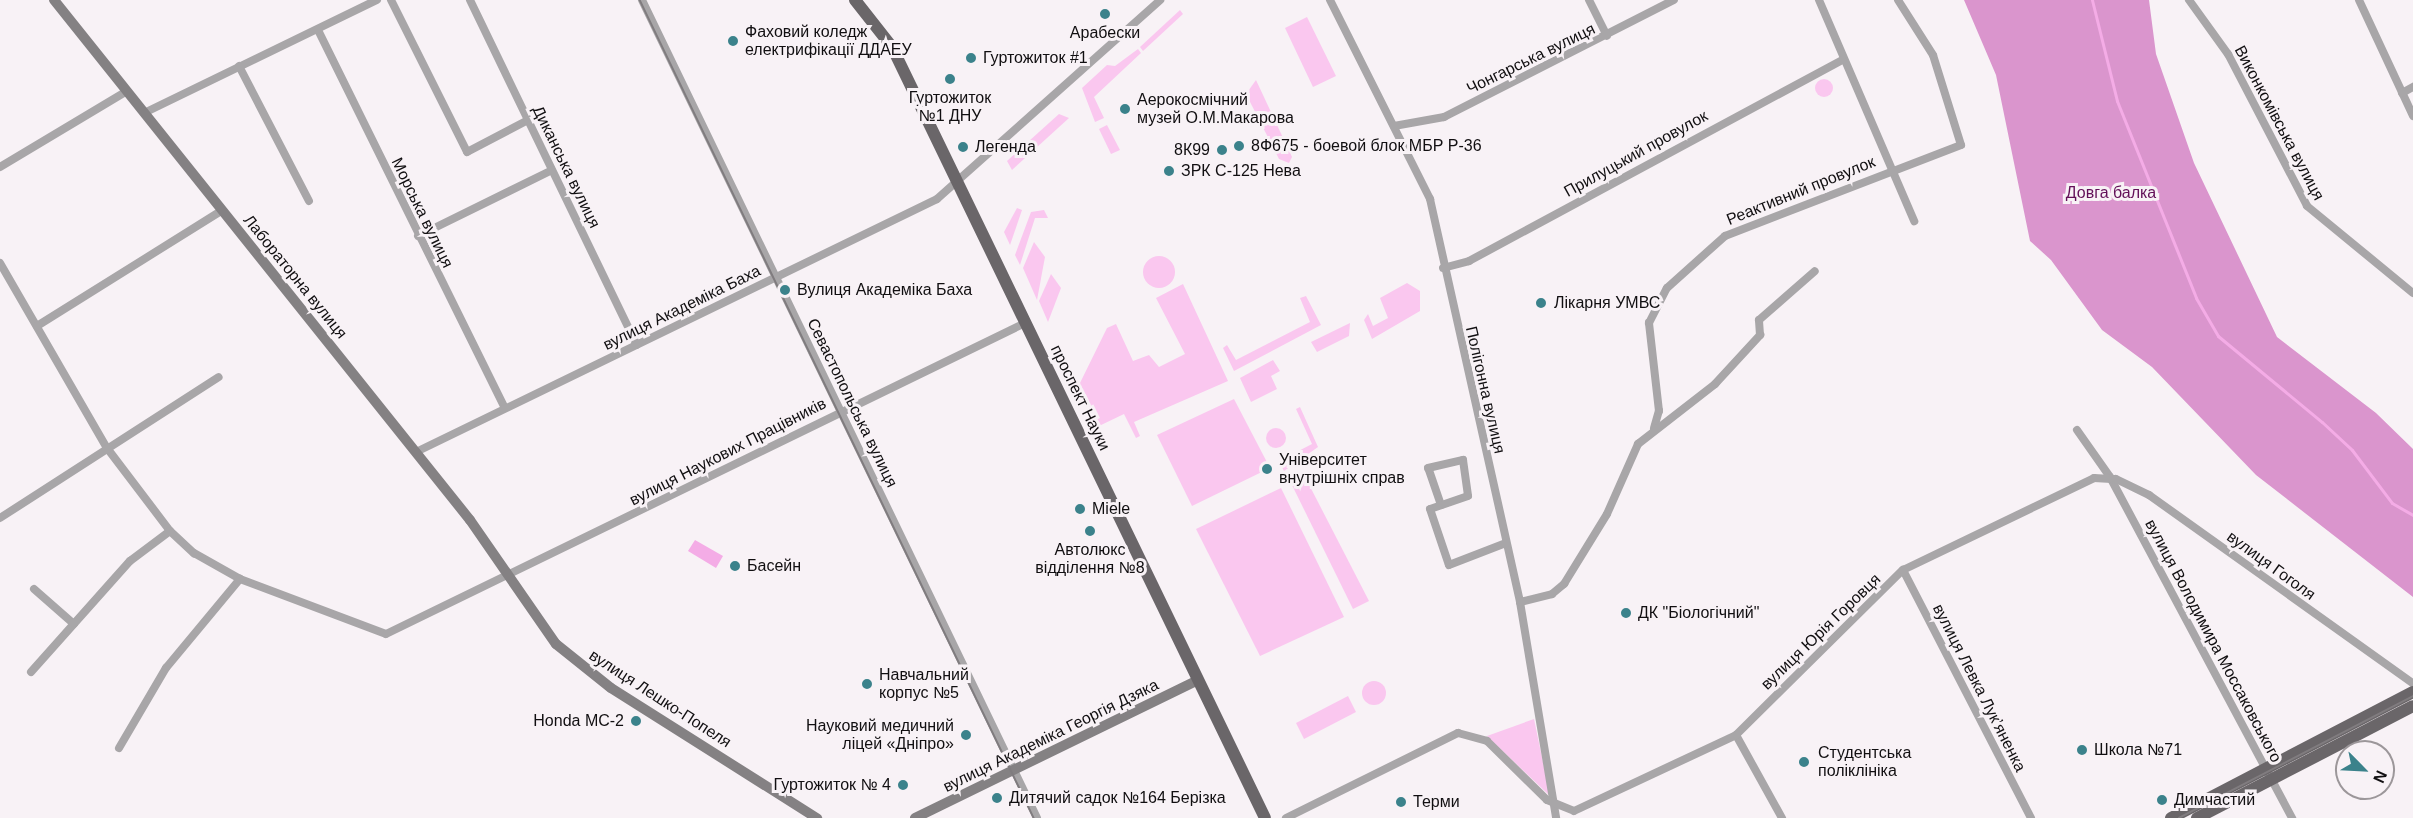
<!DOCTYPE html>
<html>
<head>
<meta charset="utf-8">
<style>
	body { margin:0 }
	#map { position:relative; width:2413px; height:818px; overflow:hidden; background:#f8f2f6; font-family:Helvetica,sans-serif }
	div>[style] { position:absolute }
	.green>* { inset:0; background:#fac7ef }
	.round { border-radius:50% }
	.forest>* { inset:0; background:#da95cd }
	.water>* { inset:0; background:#f4ace6 }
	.stream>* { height:3px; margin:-1.5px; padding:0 1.5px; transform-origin:1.5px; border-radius:1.5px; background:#f4ace6 }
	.street>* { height:8px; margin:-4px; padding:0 4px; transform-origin:4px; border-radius:4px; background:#a8a6a8 }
	.secondary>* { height:10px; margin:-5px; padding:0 5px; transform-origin:5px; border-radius:5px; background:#848183 }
	.primary>* { height:12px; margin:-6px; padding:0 6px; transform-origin:6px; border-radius:6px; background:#6a6669 }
	.tram>* { height:1.5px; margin:-0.75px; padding:0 0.75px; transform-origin:0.75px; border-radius:0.75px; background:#807c7f }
	.dots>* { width:16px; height:16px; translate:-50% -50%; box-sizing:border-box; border:3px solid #f8f2f6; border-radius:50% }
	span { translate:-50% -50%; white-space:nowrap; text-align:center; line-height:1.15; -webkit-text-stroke:6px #f8f2f6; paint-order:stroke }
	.poi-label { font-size:16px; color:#110f11 }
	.left { translate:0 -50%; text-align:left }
	.right { translate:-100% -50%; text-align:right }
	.street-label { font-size:16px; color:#110f11 }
	.park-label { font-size:16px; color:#620f58 }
	.north { position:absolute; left:2335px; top:740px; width:60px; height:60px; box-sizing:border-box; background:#f8f2f6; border:2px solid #9c979a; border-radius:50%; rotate:114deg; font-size:16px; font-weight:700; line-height:24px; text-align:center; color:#110f11 }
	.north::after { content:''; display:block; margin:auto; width:21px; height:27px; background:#3b828b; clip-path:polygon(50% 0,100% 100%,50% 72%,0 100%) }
</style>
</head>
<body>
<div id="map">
	<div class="green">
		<i style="clip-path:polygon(1180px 10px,1183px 14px,1143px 51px,1140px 47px)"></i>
		<i style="clip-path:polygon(1307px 17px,1336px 76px,1313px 87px,1285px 28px)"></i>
		<i style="clip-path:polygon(1138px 49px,1141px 53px,1094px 97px,1104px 118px,1095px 122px,1082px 88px,1107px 65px,1115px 66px)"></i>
		<i class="round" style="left:1815px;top:79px;width:18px;height:18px"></i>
		<i style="clip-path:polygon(1256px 80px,1292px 157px,1289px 163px,1279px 159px,1246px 94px)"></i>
		<i style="clip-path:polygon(1059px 114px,1069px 118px,1012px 170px,1007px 161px)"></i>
		<i style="clip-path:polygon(1107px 125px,1120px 150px,1111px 154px,1099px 129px)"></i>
		<i style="clip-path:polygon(1017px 208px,1022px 210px,1010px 245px,1004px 232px)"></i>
		<i style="clip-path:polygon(1044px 210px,1048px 218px,1035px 218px,1020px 265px,1015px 255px,1031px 212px)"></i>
		<i style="clip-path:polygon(1034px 242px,1045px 257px,1037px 300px,1023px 268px)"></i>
		<i class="round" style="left:1143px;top:256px;width:32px;height:32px"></i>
		<i style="clip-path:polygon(1051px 274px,1061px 288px,1048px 322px,1039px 301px)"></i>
		<i style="clip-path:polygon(1407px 283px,1420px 291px,1420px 311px,1372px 339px,1364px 320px,1368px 314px,1373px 326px,1388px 318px,1380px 298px)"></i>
		<i style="clip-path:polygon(1183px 284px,1228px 381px,1134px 422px,1140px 436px,1136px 438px,1124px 414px,1099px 426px,1079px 385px,1107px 328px,1116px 324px,1133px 361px,1149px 355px,1159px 367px,1185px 354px,1156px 298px)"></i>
		<i style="clip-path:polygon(1306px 296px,1321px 325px,1234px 371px,1223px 348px,1227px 345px,1236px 360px,1310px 322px,1300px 298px)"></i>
		<i style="clip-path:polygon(1350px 323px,1349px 336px,1317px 352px,1311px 342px)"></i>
		<i style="clip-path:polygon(1273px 360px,1280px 371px,1271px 376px,1277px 389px,1251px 402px,1240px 378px)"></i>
		<i style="clip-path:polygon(1234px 399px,1270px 468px,1192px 506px,1157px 435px)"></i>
		<i style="clip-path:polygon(1300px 407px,1318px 447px,1284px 471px,1279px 461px,1312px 444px,1296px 409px)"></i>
		<i class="round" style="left:1266px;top:428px;width:20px;height:20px"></i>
		<i style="clip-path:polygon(1303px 473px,1369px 601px,1353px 609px,1289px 479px)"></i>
		<i style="clip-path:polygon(1281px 488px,1344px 617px,1260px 656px,1196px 529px)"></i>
		<i class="round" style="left:1362px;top:681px;width:24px;height:24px"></i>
		<i style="clip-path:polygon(1348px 696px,1356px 712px,1304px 739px,1296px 723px)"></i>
		<i style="clip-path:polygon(1534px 719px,1550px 796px,1487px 736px)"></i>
	</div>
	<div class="forest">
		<i style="clip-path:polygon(1964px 0,2149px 0,2156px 54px,2194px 163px,2277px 337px,2376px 413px,2413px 449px,2413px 597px,2256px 475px,2152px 367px,2102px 330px,2051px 260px,2030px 241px,1996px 75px)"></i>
	</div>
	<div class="water">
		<i style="clip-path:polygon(695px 540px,723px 556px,716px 568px,688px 551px)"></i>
	</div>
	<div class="stream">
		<i style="left:2092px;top:0;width:104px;rotate:76.1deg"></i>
		<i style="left:2117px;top:101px;width:212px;rotate:68.1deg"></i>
		<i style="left:2196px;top:298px;width:44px;rotate:59.9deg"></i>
		<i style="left:2218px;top:336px;width:135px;rotate:39.6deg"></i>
		<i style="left:2322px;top:422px;width:41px;rotate:43deg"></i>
		<i style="left:2352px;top:450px;width:66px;rotate:53deg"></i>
		<i style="left:2392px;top:503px;width:24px;rotate:30deg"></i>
	</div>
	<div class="street">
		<i style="left:391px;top:0;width:170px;rotate:63.4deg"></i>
		<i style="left:467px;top:152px;width:69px;rotate:-27.7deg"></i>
		<i style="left:470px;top:0;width:383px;rotate:64.2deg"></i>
		<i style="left:642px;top:0;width:908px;rotate:64.22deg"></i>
		<i style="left:1330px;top:0;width:223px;rotate:63.3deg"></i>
		<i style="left:1430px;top:199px;width:413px;rotate:77.4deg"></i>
		<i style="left:1520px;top:602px;width:219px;rotate:80.5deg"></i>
		<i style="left:1589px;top:0;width:40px;rotate:63.4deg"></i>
		<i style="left:1819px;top:0;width:241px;rotate:66.7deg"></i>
		<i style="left:2189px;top:0;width:67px;rotate:54.2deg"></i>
		<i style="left:2228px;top:54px;width:171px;rotate:62.5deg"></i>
		<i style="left:2307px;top:206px;width:137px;rotate:39.4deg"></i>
		<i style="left:2359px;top:0;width:128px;rotate:65deg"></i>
		<i style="left:318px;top:30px;width:420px;rotate:63.7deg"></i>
		<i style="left:239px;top:66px;width:152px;rotate:62.6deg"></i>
		<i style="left:2402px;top:93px;width:13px;rotate:-29deg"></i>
		<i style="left:144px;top:113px;width:259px;rotate:-25.9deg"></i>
		<i style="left:1394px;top:126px;width:51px;rotate:-10.2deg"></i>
		<i style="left:1444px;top:117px;width:258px;rotate:-27deg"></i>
		<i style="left:0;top:167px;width:148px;rotate:-30.9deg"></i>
		<i style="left:418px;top:236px;width:149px;rotate:-26.2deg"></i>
		<i style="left:0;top:263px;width:214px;rotate:60deg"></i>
		<i style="left:107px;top:448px;width:104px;rotate:52.8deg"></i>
		<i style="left:170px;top:531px;width:33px;rotate:43deg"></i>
		<i style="left:194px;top:553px;width:53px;rotate:29.5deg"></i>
		<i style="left:240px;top:579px;width:156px;rotate:20.6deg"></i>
		<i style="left:386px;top:634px;width:711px;rotate:-25.95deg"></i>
		<i style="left:1443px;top:268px;width:27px;rotate:-15deg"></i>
		<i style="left:1469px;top:261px;width:424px;rotate:-28.3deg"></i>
		<i style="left:37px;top:326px;width:217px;rotate:-32deg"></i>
		<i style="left:1654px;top:428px;width:18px;rotate:-74deg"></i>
		<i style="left:1659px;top:411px;width:89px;rotate:-96.5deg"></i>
		<i style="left:1649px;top:323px;width:39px;rotate:-63deg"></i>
		<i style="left:1667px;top:288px;width:78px;rotate:-41.9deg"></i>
		<i style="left:1725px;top:236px;width:253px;rotate:-21.1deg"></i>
		<i style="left:1961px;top:145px;width:94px;rotate:-107.3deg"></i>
		<i style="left:1933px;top:55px;width:65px;rotate:-122.5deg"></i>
		<i style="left:2077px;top:430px;width:57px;rotate:54.9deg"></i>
		<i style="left:2110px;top:477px;width:387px;rotate:61.9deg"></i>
		<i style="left:416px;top:452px;width:579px;rotate:-25.9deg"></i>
		<i style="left:937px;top:199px;width:299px;rotate:-41.7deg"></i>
		<i style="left:1441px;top:505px;width:39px;rotate:-109deg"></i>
		<i style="left:1428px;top:468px;width:36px;rotate:-13deg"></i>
		<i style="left:1463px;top:460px;width:36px;rotate:82deg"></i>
		<i style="left:1468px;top:496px;width:40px;rotate:161.1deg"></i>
		<i style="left:1430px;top:509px;width:59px;rotate:71.3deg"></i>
		<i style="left:1449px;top:565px;width:61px;rotate:-21.1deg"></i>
		<i style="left:0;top:518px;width:260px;rotate:-32.8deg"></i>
		<i style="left:1903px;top:570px;width:279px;rotate:62.7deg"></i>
		<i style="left:34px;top:589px;width:53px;rotate:41.2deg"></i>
		<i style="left:1520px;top:602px;width:33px;rotate:-14deg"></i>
		<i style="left:1552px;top:594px;width:16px;rotate:-40deg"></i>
		<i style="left:1564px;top:584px;width:82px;rotate:-58.4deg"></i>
		<i style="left:1607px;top:514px;width:77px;rotate:-66.1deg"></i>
		<i style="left:1638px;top:444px;width:98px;rotate:-37.9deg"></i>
		<i style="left:1715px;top:384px;width:67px;rotate:-47.4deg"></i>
		<i style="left:1760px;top:335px;width:15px;rotate:-94deg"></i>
		<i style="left:1759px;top:320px;width:74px;rotate:-41.2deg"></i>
		<i style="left:31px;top:672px;width:149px;rotate:-48.3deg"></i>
		<i style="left:130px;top:561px;width:50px;rotate:-36.9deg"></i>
		<i style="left:1736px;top:735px;width:95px;rotate:61deg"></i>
		<i style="left:119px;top:748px;width:93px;rotate:-59.6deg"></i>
		<i style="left:166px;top:668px;width:116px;rotate:-50.3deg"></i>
		<i style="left:1286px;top:818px;width:192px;rotate:-26.3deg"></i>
		<i style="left:1458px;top:733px;width:30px;rotate:15deg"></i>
		<i style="left:1487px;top:741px;width:84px;rotate:44.5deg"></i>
		<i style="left:1547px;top:800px;width:29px;rotate:22deg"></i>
		<i style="left:1574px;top:811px;width:179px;rotate:-25.1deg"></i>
		<i style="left:1736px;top:735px;width:235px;rotate:-44.7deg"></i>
		<i style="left:1903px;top:570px;width:212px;rotate:-25.7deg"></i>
		<i style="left:2094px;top:478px;width:22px;rotate:3deg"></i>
		<i style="left:2116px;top:479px;width:37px;rotate:26deg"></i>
		<i style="left:2149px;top:495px;width:324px;rotate:35.5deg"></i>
	</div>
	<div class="secondary">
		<i style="left:54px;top:0;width:666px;rotate:51.34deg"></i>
		<i style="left:470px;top:520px;width:151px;rotate:55.3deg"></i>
		<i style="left:556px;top:644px;width:70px;rotate:38.7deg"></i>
		<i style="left:611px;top:688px;width:244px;rotate:32.3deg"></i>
		<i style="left:915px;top:818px;width:315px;rotate:-26deg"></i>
	</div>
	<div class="primary">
		<i style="left:855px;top:0;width:60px;rotate:51.8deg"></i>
		<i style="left:892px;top:47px;width:856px;rotate:64.18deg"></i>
		<i style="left:2171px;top:818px;width:273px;rotate:-27.5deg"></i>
		<i style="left:2197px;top:818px;width:243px;rotate:-27.4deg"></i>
	</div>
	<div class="tram">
		<i style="left:640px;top:0;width:908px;rotate:64.28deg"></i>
		<i style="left:2179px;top:818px;width:264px;rotate:-27.5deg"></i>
	</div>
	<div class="dots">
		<i style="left:1105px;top:14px;background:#3b828b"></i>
		<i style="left:733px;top:41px;background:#3b828b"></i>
		<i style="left:971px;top:58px;background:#3b828b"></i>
		<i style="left:950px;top:79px;background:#3b828b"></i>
		<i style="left:1125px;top:109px;background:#3b828b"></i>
		<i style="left:1239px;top:146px;background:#3b828b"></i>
		<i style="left:963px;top:147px;background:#3b828b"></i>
		<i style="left:1222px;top:150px;background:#3b828b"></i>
		<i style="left:1169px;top:171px;background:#3b828b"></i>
		<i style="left:785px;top:290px;background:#3b828b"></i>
		<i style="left:1541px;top:303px;background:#3b828b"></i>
		<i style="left:1267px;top:469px;background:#3b828b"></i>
		<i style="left:1080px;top:509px;background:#3b828b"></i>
		<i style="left:1090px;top:531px;background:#3b828b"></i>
		<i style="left:735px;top:566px;background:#3b828b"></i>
		<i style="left:1626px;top:613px;background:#3b828b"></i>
		<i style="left:867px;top:684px;background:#3b828b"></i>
		<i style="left:636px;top:721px;background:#3b828b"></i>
		<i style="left:966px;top:735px;background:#3b828b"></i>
		<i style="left:2082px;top:750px;background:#3b828b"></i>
		<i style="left:1804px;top:762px;background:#3b828b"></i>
		<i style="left:903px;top:785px;background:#3b828b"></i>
		<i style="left:997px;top:798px;background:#3b828b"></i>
		<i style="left:2162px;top:800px;background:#3b828b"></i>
		<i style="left:1401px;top:802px;background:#3b828b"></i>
	</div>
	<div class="poi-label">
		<span class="left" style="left:745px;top:41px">Фаховий коледж<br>електрифікації ДДАЕУ</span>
		<span style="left:1105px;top:33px">Арабески</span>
		<span class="left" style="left:983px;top:58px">Гуртожиток #1</span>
		<span style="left:950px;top:107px">Гуртожиток<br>№1 ДНУ</span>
		<span class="left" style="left:1137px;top:109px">Аерокосмічний<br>музей О.М.Макарова</span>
		<span class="left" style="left:1251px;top:146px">8Ф675 - боевой блок МБР Р-36</span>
		<span class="left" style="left:975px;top:147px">Легенда</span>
		<span class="right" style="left:1210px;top:150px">8К99</span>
		<span class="left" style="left:1181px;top:171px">ЗРК С-125 Нева</span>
		<span class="left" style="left:797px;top:290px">Вулиця Академіка Баха</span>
		<span class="left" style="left:1554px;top:303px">Лікарня УМВС</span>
		<span class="left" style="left:1279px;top:469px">Університет<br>внутрішніх справ</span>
		<span class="left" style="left:1092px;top:509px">Miele</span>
		<span style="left:1090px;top:559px">Автолюкс<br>відділення №8</span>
		<span class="left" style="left:747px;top:566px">Басейн</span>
		<span class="left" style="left:1638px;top:613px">ДК "Біологічний"</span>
		<span class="left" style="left:879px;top:684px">Навчальний<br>корпус №5</span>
		<span class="right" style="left:624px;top:721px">Honda МС-2</span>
		<span class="right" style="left:954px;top:735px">Науковий медичний<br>ліцей «Дніпро»</span>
		<span class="left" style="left:2094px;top:750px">Школа №71</span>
		<span class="left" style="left:1818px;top:762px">Студентська<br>поліклініка</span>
		<span class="right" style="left:891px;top:785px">Гуртожиток № 4</span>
		<span class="left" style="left:1009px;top:798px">Дитячий садок №164 Берізка</span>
		<span class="left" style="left:2174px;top:800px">Димчастий</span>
		<span class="left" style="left:1413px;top:802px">Терми</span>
	</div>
	<div class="street-label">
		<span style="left:1531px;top:59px;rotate:-26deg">Чонгарська вулиця</span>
		<span style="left:2279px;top:123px;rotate:62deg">Виконкомівська вулиця</span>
		<span style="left:1636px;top:154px;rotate:-29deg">Прилуцький провулок</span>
		<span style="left:566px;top:167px;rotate:64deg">Диканська вулиця</span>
		<span style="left:1801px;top:191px;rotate:-22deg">Реактивний провулок</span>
		<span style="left:422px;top:213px;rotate:64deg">Морська вулиця</span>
		<span style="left:295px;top:277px;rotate:51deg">Лабораторна вулиця</span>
		<span style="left:682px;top:308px;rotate:-26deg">вулиця Академіка Баха</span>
		<span style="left:1485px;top:390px;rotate:77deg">Полігонна вулиця</span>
		<span style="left:1080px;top:398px;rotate:64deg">проспект Науки</span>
		<span style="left:852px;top:403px;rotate:64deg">Севастопольська вулиця</span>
		<span style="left:728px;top:452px;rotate:-27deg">вулиця Наукових Працівників</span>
		<span style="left:2271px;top:566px;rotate:36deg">вулиця Гоголя</span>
		<span style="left:1821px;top:632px;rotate:-44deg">вулиця Юрія Горовця</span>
		<span style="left:2213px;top:641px;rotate:62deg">вулиця Володимира Моссаковського</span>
		<span style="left:1979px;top:688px;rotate:63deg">вулиця Левка Лукʼяненка</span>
		<span style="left:660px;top:699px;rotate:33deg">вулиця Лешко-Попеля</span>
		<span style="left:1051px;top:736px;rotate:-26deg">вулиця Академіка Георгія Дзяка</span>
	</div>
	<div class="park-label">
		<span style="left:2111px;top:193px">Довга балка</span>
	</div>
	<div class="north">N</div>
</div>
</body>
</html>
